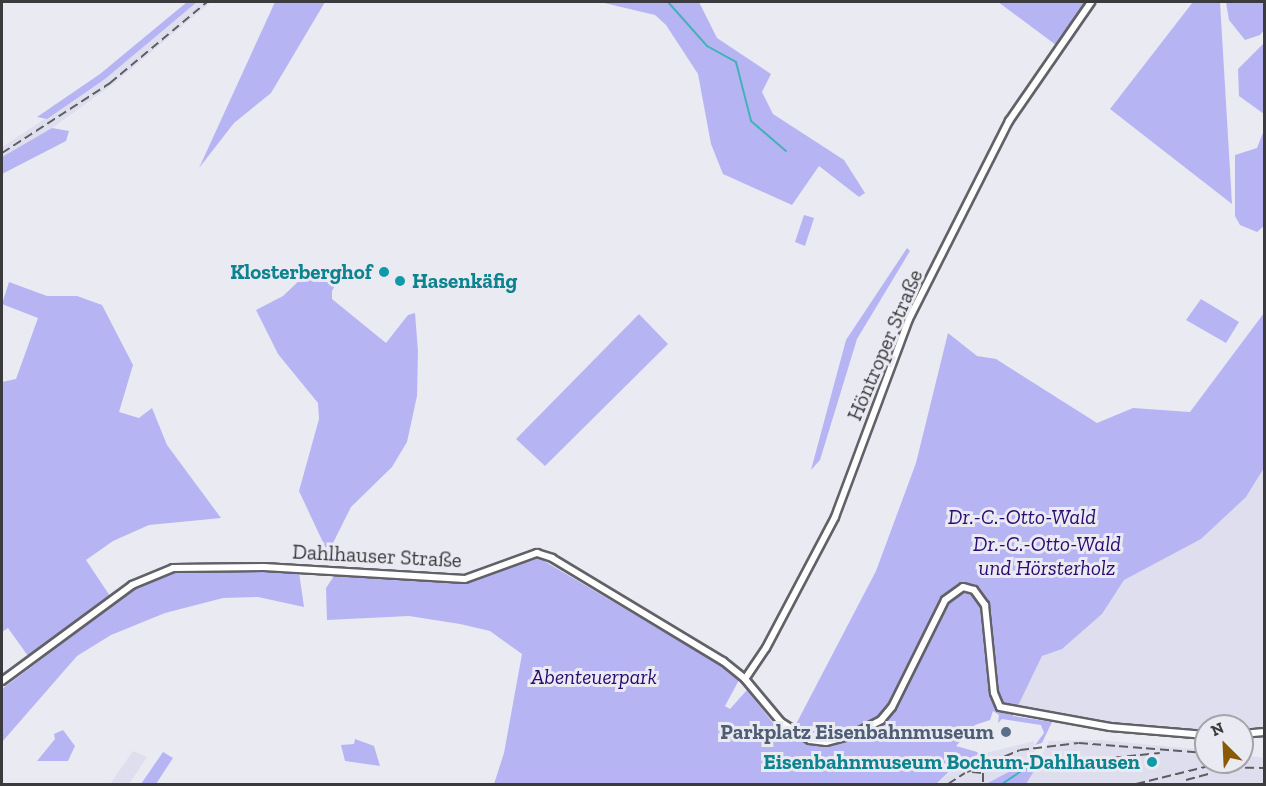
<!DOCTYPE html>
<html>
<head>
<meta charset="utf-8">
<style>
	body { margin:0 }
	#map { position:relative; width:1266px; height:786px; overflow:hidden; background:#eaeaf2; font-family:"Zilla Slab",serif }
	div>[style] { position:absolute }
	.built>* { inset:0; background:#dfdeee }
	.green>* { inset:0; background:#b7b4f4 }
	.stream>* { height:2px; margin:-1px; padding:0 1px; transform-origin:1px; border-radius:1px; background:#44b1b9 }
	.roads { filter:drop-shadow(2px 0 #616167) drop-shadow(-2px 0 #616167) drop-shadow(0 2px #616167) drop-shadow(0 -2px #616167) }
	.tertiary>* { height:6px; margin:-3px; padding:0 3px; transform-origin:3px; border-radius:3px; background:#fff }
	.rail>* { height:2px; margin-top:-1px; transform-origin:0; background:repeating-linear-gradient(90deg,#5d5d61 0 9px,transparent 0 13.5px) }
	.dots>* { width:16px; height:16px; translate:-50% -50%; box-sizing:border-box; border:3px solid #eaeaf2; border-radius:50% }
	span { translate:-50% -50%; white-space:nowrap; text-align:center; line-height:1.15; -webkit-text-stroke:6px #eaeaf2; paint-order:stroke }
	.culture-label { font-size:21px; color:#0d838f; font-weight:700 }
	.right { translate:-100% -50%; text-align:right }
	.left { translate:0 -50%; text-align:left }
	.street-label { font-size:21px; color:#3b3b3e }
	.park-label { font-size:21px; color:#2b0970; font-style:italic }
	.service-label { font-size:21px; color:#4e5e75; font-weight:700 }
	.frame { position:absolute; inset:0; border:3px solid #3b3b3e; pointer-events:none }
	.north { position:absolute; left:1194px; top:714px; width:60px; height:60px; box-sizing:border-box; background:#eaeaf2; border:2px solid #a4a4aa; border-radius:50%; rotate:336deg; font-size:16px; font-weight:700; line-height:24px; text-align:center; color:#3b3b3e }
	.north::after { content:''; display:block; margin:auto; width:21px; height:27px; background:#895a00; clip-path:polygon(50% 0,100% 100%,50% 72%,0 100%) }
</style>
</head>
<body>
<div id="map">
	<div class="built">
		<i style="clip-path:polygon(197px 2px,211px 2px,112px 85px,52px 128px,2px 157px,2px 147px,105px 79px)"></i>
		<i style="clip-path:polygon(1264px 468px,1264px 729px,1206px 726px,1206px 732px,1136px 728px,1017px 706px,1042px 656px,1071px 641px,1102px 614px,1123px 578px,1246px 497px)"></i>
		<i style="clip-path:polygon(1099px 740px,1206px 750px,1206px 762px,1242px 762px,1242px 755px,1264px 758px,1264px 784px,1026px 784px,1049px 741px)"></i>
		<i style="clip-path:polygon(1034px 741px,1035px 758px,986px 784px,936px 784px,969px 757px)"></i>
		<i style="clip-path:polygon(133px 751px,147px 757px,129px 784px,110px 784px)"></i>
	</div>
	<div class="green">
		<i style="clip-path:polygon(187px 2px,197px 2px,105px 79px,47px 119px,37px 117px,100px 74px)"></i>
		<i style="clip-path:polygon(275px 2px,325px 2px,271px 93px,234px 123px,199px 168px)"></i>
		<i style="clip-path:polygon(600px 2px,699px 2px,717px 38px,771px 74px,762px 92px,773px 114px,844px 160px,865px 193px,859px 197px,819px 166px,792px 205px,723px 174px,711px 144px,698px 74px,666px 25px,655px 15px)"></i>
		<i style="clip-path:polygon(998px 2px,1086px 2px,1056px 45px)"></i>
		<i style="clip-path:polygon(1193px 2px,1220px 2px,1232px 204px,1110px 109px)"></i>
		<i style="clip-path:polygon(1226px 2px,1264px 2px,1264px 30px,1260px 35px,1245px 40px,1229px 20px)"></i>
		<i style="clip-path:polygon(1264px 43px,1264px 114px,1239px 96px,1238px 69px)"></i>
		<i style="clip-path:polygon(52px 128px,69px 131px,66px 141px,2px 174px,2px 157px)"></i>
		<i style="clip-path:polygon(1264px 130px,1264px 226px,1257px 232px,1240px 225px,1235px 216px,1235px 155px,1257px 148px)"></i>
		<i style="clip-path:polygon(804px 215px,814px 218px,805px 246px,795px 242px)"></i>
		<i style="clip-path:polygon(907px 248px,910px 251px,857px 339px,820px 460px,811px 470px,846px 340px)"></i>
		<i style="clip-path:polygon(318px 274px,339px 278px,332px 291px,332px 299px,386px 343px,408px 315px,415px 313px,418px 351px,417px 396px,407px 442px,392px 467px,351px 507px,328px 553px,299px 491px,319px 419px,318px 403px,278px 354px,256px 310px,283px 296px,304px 276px)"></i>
		<i style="clip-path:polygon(9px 282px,47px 296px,77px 296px,102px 305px,133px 365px,119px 412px,139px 418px,152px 408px,167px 445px,221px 518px,149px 525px,113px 541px,86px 560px,110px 596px,28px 656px,8px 628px,2px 632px,2px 382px,16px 379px,38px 318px,2px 304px)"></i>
		<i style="clip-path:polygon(1201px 299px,1239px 322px,1226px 343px,1186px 320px)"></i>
		<i style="clip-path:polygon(1264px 313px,1264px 468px,1246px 497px,1201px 539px,1124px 580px,1102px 614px,1062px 649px,1042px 656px,1013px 716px,1052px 722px,1042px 743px,1035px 745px,1044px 733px,1041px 725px,1002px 719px,998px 723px,999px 715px,993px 711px,990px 720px,975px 725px,956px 746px,981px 753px,957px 764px,936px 784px,494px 784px,504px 753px,522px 654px,490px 631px,460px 624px,409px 616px,327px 620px,326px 588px,334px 576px,467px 583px,539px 558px,730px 671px,739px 680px,725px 706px,730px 709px,747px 690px,773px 723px,814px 745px,825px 739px,794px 728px,876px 571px,916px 463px,948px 333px,977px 356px,996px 359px,1097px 423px,1133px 408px,1190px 412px)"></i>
		<i style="clip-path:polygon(639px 314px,668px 344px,545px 466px,516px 439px)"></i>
		<i style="clip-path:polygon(221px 569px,299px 572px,304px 607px,258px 597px,223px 598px,165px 613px,111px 635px,77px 656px,2px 742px,2px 689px,144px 582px,174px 572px)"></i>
		<i style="clip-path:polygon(63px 730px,75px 746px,68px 761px,37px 761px,55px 739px,54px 734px)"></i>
		<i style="clip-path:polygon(355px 739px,374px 746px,380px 766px,345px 761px,341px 745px,354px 744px)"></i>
		<i style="clip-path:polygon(163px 752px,173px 758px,156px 784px,141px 784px)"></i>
		<i style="clip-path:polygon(1035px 758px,1039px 763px,1026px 784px,986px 784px)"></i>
	</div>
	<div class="stream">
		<i style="left:668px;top:2px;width:59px;rotate:48.4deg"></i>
		<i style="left:707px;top:46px;width:33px;rotate:29deg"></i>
		<i style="left:736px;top:62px;width:61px;rotate:75.7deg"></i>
		<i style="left:751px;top:121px;width:46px;rotate:40.6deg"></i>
		<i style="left:1002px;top:784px;width:29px;rotate:-34deg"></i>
	</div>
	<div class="roads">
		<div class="tertiary">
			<i style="left:745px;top:679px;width:37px;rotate:-56deg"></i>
			<i style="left:766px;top:648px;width:148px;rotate:-62.2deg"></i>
			<i style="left:835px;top:517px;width:211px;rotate:-69.5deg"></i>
			<i style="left:909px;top:319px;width:222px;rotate:-63.2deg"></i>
			<i style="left:1009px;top:121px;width:145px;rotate:-55.4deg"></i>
			<i style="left:2px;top:681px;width:162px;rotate:-36.4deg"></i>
			<i style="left:132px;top:585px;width:44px;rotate:-22.5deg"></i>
			<i style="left:173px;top:568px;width:91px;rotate:-0.6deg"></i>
			<i style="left:264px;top:567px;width:201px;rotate:3.4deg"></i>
			<i style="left:465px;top:579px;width:77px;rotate:-19.9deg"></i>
			<i style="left:537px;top:553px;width:16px;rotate:18deg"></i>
			<i style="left:552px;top:558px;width:200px;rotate:31.1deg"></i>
			<i style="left:723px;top:661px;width:28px;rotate:39deg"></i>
			<i style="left:745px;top:679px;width:56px;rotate:50.1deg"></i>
			<i style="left:781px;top:722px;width:34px;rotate:32deg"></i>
			<i style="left:810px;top:740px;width:16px;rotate:7deg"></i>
			<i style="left:826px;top:742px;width:27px;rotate:-15deg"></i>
			<i style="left:852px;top:735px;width:33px;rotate:-27deg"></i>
			<i style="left:881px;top:720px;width:17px;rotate:-50deg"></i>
			<i style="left:892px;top:707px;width:119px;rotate:-63.6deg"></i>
			<i style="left:945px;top:600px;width:22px;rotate:-36deg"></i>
			<i style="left:963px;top:587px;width:11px;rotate:15deg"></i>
			<i style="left:974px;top:590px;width:19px;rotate:54deg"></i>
			<i style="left:985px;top:605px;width:88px;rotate:84.2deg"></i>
			<i style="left:994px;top:693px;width:15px;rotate:67deg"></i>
			<i style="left:1000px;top:707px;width:112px;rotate:10.3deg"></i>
			<i style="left:1110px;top:727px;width:96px;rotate:4.8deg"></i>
			<i style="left:1242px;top:734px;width:22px;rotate:-5deg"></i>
		</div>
	</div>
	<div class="rail">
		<i style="left:2px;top:153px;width:129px;rotate:-32.9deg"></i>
		<i style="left:110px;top:83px;width:126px;rotate:-39.9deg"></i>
		<i style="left:1100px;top:759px;width:60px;rotate:-5.7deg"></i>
		<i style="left:967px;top:772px;width:57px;rotate:-22.5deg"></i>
		<i style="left:1020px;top:750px;width:59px;rotate:-6.8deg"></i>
		<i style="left:1079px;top:743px;width:127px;rotate:4.5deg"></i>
		<i style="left:972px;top:772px;width:11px;rotate:5deg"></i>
		<i style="left:983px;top:773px;width:11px;rotate:90deg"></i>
		<i style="left:1186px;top:780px;width:24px;rotate:-15deg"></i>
		<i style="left:948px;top:784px;width:20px;rotate:-33deg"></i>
		<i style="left:1136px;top:784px;width:71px;rotate:-13.8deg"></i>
		<i style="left:1205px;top:767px;width:59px;rotate:1deg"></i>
	</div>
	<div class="dots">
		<i style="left:384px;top:272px;background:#0f9aa8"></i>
		<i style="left:400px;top:281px;background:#0f9aa8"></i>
		<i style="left:1006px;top:732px;background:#5c6f8a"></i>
		<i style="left:1152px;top:762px;background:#0f9aa8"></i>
	</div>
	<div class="culture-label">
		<span class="right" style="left:372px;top:272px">Klosterberghof</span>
		<span class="left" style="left:412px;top:281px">Hasenkäfig</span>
		<span class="right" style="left:1140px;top:762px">Eisenbahnmuseum Bochum-Dahlhausen</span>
	</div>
	<div class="street-label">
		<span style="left:885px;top:345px;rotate:-67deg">Höntroper Straße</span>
		<span style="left:377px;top:556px;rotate:3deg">Dahlhauser Straße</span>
	</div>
	<div class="park-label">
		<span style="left:1022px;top:517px">Dr.-C.-Otto-Wald</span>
		<span style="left:1047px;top:556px">Dr.-C.-Otto-Wald<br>und Hörsterholz</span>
		<span style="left:594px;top:677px">Abenteuerpark</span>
	</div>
	<div class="service-label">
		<span class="right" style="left:994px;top:732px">Parkplatz Eisenbahnmuseum</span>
	</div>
	<div class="frame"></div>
	<div class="north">N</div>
</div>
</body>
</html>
